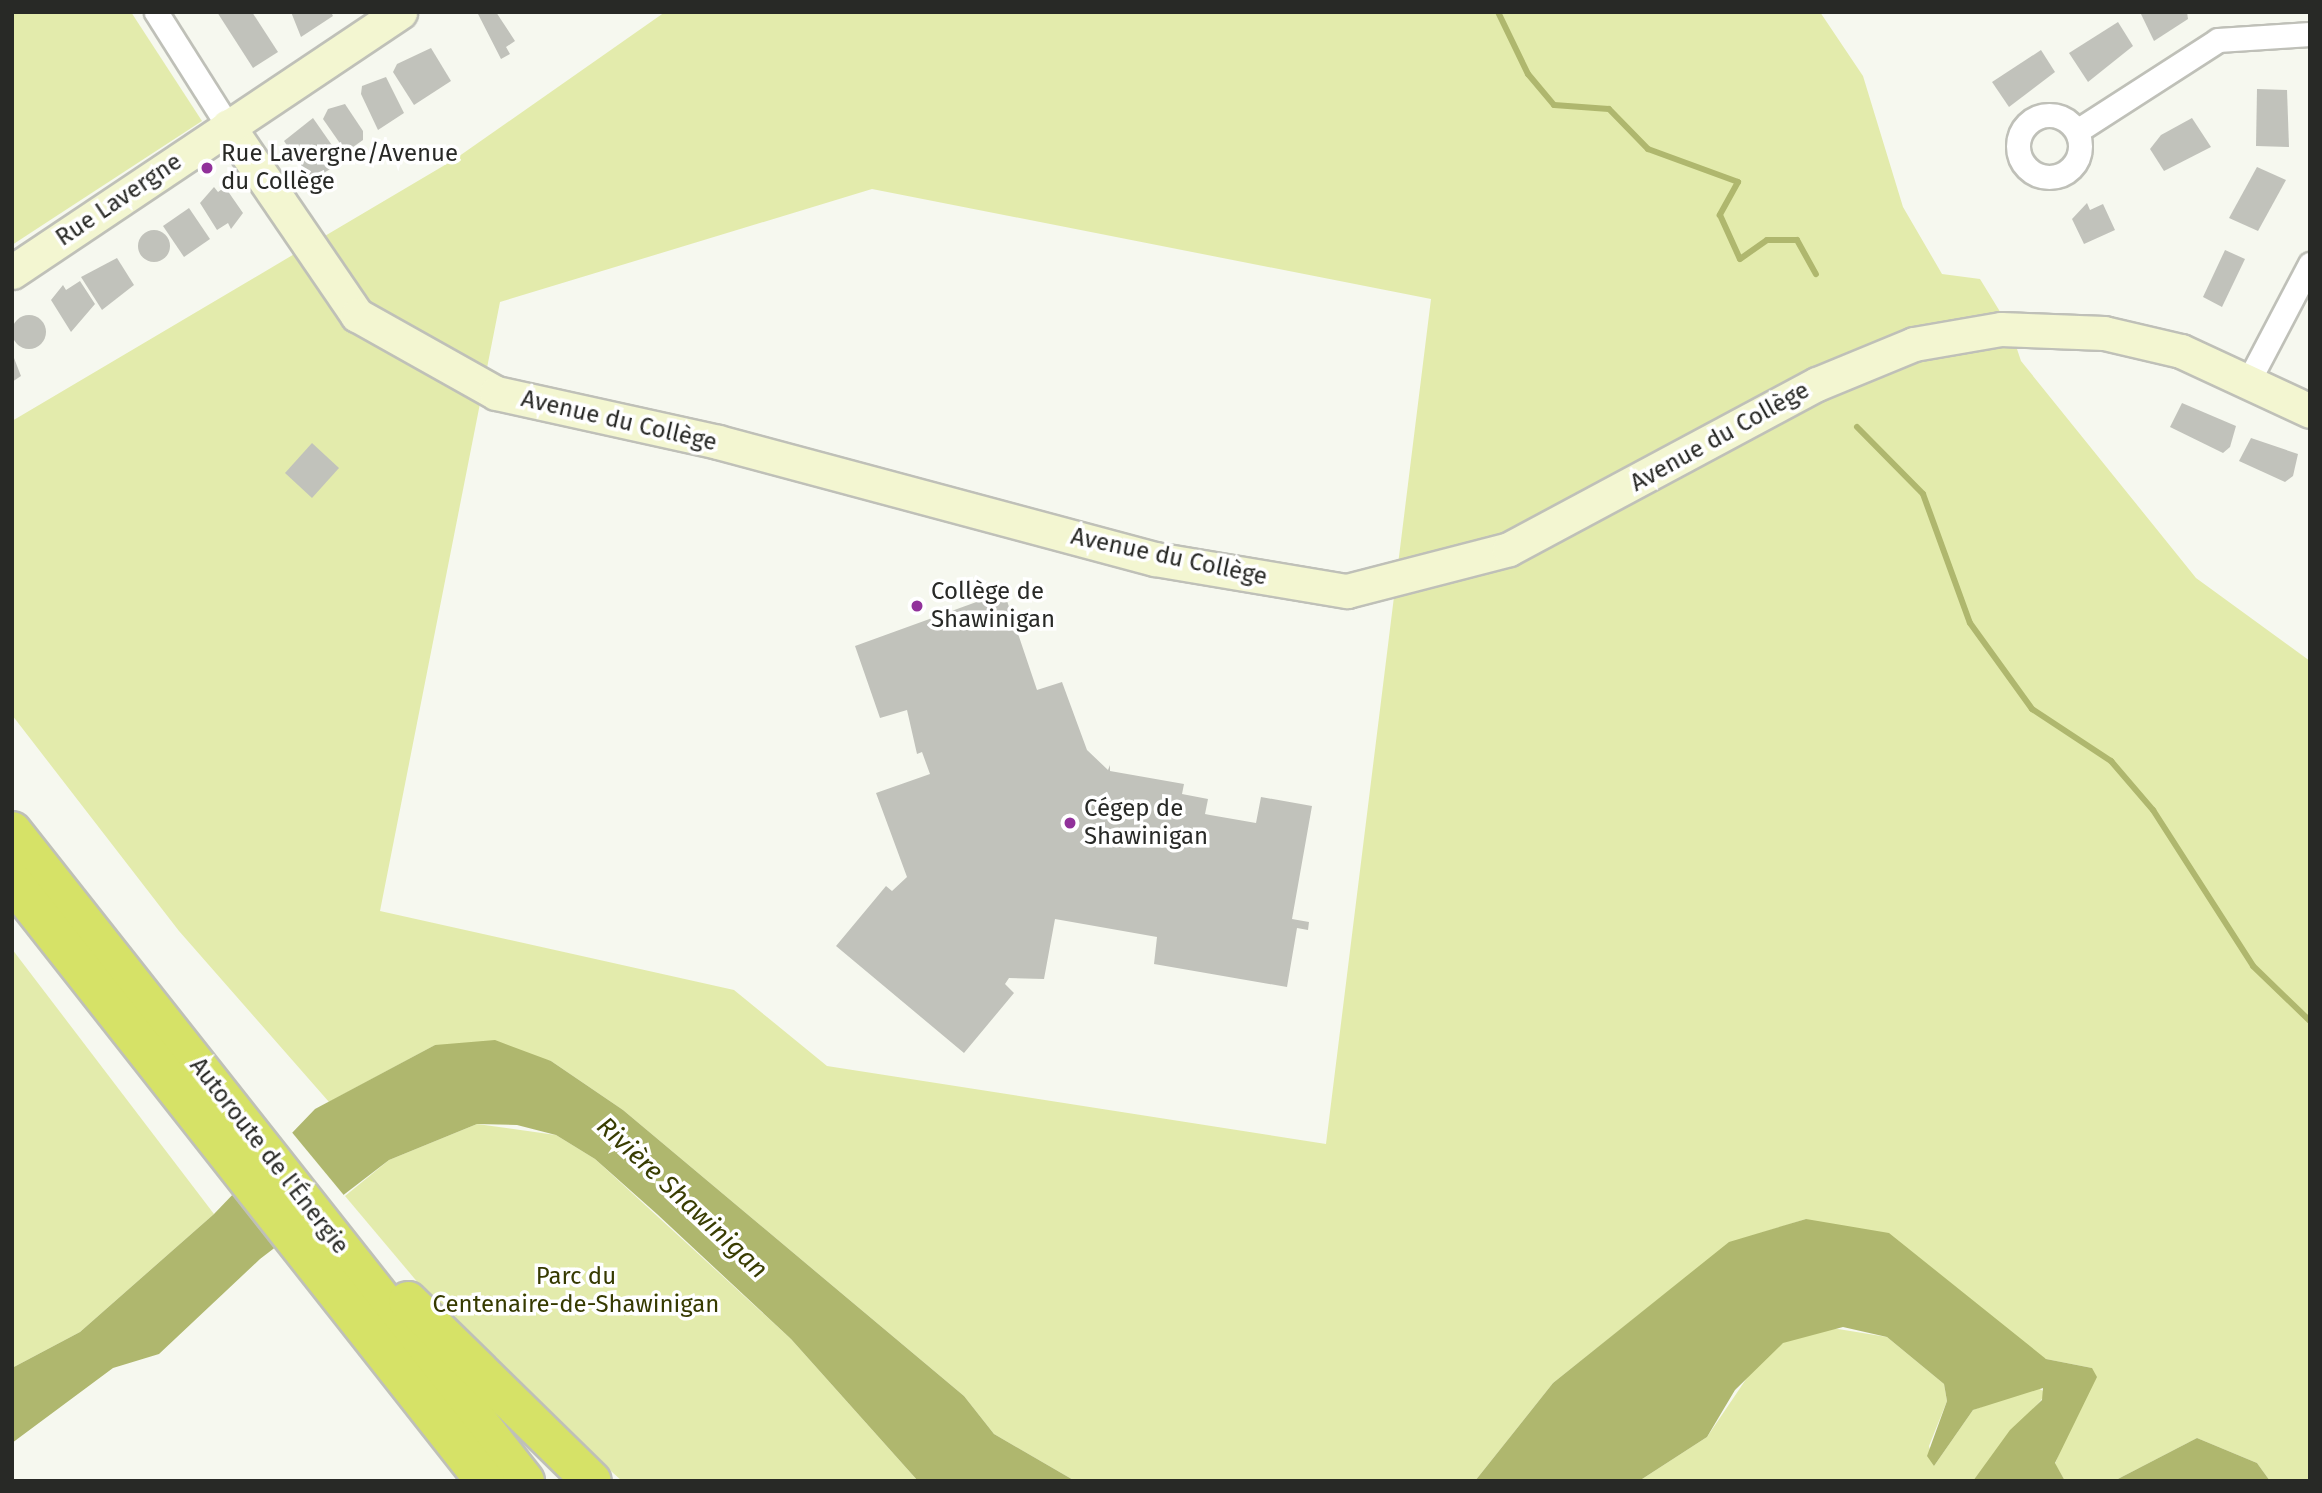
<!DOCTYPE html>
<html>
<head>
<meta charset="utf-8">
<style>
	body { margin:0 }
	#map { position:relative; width:2322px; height:1493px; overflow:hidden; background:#f6f8ef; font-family:"Fira Sans",sans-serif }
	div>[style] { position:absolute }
	.green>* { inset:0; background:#e3ebac }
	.water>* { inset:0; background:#afb76e }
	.pier>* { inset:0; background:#f6f8ef }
	.stream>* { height:6px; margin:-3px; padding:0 3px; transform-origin:3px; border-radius:3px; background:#afb76e }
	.building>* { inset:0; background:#c1c2bb }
	.round { border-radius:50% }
	.roads { filter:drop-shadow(2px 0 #bfc0b8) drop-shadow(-2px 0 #bfc0b8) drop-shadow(0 2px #bfc0b8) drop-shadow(0 -2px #bfc0b8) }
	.street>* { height:23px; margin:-11.5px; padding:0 11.5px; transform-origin:11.5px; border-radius:11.5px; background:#fff }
	.street>.ring { margin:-11.5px; padding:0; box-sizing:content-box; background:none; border:23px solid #fff; border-radius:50% }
	.secondary>* { height:33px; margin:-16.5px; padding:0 16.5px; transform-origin:16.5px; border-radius:16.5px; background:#f3f6d1 }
	.highway>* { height:38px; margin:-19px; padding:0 19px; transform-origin:19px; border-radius:19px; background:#d6e267 }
	.dots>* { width:19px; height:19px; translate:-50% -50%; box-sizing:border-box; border:4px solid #fff; border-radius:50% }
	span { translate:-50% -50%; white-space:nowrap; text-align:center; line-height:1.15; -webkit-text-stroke:7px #fff; paint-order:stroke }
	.poi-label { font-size:24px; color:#282926 }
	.left { translate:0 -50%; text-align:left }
	.street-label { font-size:24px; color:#282926 }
	.park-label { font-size:24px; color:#363a00 }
	.water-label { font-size:26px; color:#393d02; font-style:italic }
	.frame { position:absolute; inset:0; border:14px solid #282926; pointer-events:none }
</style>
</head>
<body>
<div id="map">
	<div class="green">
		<i style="clip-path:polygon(12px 12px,131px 12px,202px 121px,12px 245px)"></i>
		<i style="clip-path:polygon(evenodd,665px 12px,1820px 12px,1863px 76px,1903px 207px,1942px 274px,1980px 279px,2010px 328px,2021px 361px,2196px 578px,2310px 661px,2310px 1481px,2270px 1481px,2257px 1463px,2197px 1438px,2114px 1481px,2065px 1481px,2055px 1464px,2092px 1368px,2046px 1359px,1806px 1219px,1729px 1243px,1553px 1383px,1475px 1481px,1075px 1481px,994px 1434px,964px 1396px,623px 1110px,551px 1061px,435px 1045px,329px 1102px,179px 931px,12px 715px,12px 421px,455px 159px,665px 12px,872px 189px,1431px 299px,1326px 1144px,827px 1066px,734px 990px,380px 911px,500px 302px,872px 189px)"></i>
		<i style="clip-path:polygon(12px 949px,214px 1214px,80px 1332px,12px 1368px)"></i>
		<i style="clip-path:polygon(477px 1124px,556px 1135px,595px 1159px,791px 1339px,918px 1481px,622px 1481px,467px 1341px,345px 1196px,389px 1160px)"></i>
		<i style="clip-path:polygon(1826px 1327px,1887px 1337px,1944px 1384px,1947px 1401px,1929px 1446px,1934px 1466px,1973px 1410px,2036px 1387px,2047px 1393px,1973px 1481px,1639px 1481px,1707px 1437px,1757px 1363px,1783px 1342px)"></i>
	</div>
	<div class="water">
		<i style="clip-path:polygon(495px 1040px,551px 1061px,623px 1110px,964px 1396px,994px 1434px,1075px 1481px,918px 1481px,791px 1339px,657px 1214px,595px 1159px,556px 1135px,517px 1125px,477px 1124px,389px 1160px,260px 1259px,159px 1354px,113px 1368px,12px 1443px,12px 1368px,80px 1332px,214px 1214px,315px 1109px,435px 1045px)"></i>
		<i style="clip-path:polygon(1806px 1219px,1889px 1233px,2046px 1359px,2092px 1368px,2097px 1377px,2055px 1463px,2065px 1481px,1973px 1481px,2010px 1430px,2042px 1400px,2043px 1388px,1973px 1410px,1934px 1466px,1927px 1456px,1947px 1401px,1944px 1384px,1887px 1337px,1843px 1327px,1783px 1343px,1735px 1390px,1707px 1437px,1639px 1481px,1475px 1481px,1553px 1383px,1729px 1242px)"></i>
		<i style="clip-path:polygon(2197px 1438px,2257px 1463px,2270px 1481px,2114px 1481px)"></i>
	</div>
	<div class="pier">
		<i style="clip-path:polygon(290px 1130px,347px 1199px,279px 1249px,232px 1190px)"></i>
	</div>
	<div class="stream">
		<i style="left:1498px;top:12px;width:69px;rotate:64.2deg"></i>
		<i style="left:1528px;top:74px;width:40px;rotate:50deg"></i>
		<i style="left:1554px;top:105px;width:55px;rotate:4.2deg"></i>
		<i style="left:1609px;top:109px;width:56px;rotate:45.7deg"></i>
		<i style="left:1648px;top:149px;width:96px;rotate:20.1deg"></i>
		<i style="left:1738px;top:182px;width:38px;rotate:119deg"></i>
		<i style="left:1720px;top:215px;width:48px;rotate:65.6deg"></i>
		<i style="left:1740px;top:259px;width:33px;rotate:-35deg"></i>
		<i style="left:1767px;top:240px;width:30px"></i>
		<i style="left:1797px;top:240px;width:39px;rotate:61deg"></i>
		<i style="left:1857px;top:427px;width:94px;rotate:45.4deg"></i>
		<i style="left:1923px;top:494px;width:137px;rotate:70deg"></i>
		<i style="left:1970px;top:623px;width:106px;rotate:54.2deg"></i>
		<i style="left:2032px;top:709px;width:95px;rotate:33.4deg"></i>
		<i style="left:2111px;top:761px;width:65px;rotate:49.4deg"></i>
		<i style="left:2153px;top:810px;width:185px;rotate:57.3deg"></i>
		<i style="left:2253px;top:966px;width:79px;rotate:44deg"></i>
	</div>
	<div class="building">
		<i style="clip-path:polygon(217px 12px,252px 12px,278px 52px,253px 68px)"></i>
		<i style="clip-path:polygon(291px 12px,331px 12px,333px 16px,301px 37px)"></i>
		<i style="clip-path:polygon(477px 12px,496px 12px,515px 41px,506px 47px,510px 54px,501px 59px)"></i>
		<i style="clip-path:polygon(2140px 12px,2187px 12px,2188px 19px,2154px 41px)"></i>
		<i style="clip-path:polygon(2118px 22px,2133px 46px,2088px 82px,2069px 53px)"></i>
		<i style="clip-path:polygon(431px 48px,451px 81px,414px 105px,393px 72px,397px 64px)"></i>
		<i style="clip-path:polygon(2041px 50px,2055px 72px,2009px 107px,1992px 82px)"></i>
		<i style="clip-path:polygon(386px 77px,404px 113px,378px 130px,361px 94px,362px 86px)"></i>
		<i style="clip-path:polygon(2257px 89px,2287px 90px,2289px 147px,2256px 146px)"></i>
		<i style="clip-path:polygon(345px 104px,363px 131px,363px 140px,346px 152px,323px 119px,328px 109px)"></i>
		<i style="clip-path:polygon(313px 118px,343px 161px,311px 181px,284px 141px)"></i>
		<i style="clip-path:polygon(2192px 118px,2211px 147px,2164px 171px,2150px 149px,2161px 135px)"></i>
		<i style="clip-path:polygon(2257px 167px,2286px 180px,2258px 231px,2229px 218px)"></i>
		<i style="clip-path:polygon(214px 187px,218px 192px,225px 187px,243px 213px,231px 229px,228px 223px,217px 230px,200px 203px)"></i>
		<i style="clip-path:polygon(2087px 203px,2090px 210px,2103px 204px,2115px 230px,2084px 244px,2072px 219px)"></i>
		<i style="clip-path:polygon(189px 208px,210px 239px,184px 257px,163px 226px)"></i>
		<i class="round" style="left:138px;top:230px;width:32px;height:32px"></i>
		<i style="clip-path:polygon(2225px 250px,2245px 259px,2222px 307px,2203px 297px)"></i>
		<i style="clip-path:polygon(117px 258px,134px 285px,102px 310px,81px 277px)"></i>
		<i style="clip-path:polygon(80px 281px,95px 304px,71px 332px,51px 300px,63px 285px,66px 290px)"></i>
		<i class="round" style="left:12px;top:315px;width:34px;height:34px"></i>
		<i style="clip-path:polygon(12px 353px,21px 376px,12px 382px)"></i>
		<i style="clip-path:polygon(2182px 403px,2236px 426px,2230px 447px,2223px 453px,2170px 427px)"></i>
		<i style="clip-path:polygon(2251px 438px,2298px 454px,2293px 476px,2285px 482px,2239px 461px)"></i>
		<i style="clip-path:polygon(312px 443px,339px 468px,312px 498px,285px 473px)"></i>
		<i style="clip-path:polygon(1004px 592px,1037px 690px,1062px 682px,1087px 750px,1108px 770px,1110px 765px,1110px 771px,1184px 784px,1182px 794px,1208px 799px,1205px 814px,1210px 815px,1256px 823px,1261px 797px,1312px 806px,1292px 919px,1309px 922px,1308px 930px,1297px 928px,1287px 987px,1154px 964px,1157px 937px,1055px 919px,1044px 979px,1009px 978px,1005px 984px,1014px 993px,964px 1053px,836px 946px,886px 886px,892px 891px,907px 877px,876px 793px,930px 774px,922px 752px,917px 754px,907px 710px,880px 718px,855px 646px)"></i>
	</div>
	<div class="roads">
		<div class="street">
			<i style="left:156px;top:12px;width:135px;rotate:57.7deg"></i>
			<i class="ring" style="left:2018px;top:115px;width:39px;height:39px"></i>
			<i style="left:2077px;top:131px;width:168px;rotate:-32.8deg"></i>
			<i style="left:2218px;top:40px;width:92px;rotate:-3.7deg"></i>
			<i style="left:2249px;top:380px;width:131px;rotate:-62.3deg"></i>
		</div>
		<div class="secondary">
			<i style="left:228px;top:126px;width:229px;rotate:55.7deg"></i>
			<i style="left:357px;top:315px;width:159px;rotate:29.3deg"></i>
			<i style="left:496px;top:393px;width:227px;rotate:12.4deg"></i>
			<i style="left:718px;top:442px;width:452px;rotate:15deg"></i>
			<i style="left:1155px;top:559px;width:195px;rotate:9.5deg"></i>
			<i style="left:1347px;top:591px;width:167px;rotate:-14.5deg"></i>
			<i style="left:1509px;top:549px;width:349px;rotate:-28.2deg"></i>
			<i style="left:1817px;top:384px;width:105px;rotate:-22.4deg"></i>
			<i style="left:1914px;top:344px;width:88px;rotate:-9.8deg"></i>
			<i style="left:2001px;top:329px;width:103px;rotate:2.2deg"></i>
			<i style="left:2104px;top:333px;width:79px;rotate:13.2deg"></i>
			<i style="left:2181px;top:351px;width:142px;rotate:24.9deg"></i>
			<i style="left:12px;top:272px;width:467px;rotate:-33.8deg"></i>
		</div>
		<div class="highway">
			<i style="left:12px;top:831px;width:828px;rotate:51.72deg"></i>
			<i style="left:12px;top:881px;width:764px;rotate:51.75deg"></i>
			<i style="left:408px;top:1301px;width:257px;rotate:44.4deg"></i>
		</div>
	</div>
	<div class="dots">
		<i style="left:207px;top:168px;background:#91319a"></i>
		<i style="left:917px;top:606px;background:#91319a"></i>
		<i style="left:1070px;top:823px;background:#91319a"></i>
	</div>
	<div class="poi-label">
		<span class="left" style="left:221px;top:168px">Rue Lavergne/Avenue<br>du Collège</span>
		<span class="left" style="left:931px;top:606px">Collège de<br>Shawinigan</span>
		<span class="left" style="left:1084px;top:823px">Cégep de<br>Shawinigan</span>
	</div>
	<div class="street-label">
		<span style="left:119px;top:200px;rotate:-34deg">Rue Lavergne</span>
		<span style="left:619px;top:421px;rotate:13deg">Avenue du Collège</span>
		<span style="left:1720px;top:437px;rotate:-29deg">Avenue du Collège</span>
		<span style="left:1169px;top:557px;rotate:12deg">Avenue du Collège</span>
		<span style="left:269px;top:1156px;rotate:52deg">Autoroute de l'Énergie</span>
	</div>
	<div class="park-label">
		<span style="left:576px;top:1291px">Parc du<br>Centenaire-de-Shawinigan</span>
	</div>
	<div class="water-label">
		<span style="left:682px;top:1198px;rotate:43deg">Rivière Shawinigan</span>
	</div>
	<div class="frame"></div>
</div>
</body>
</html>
